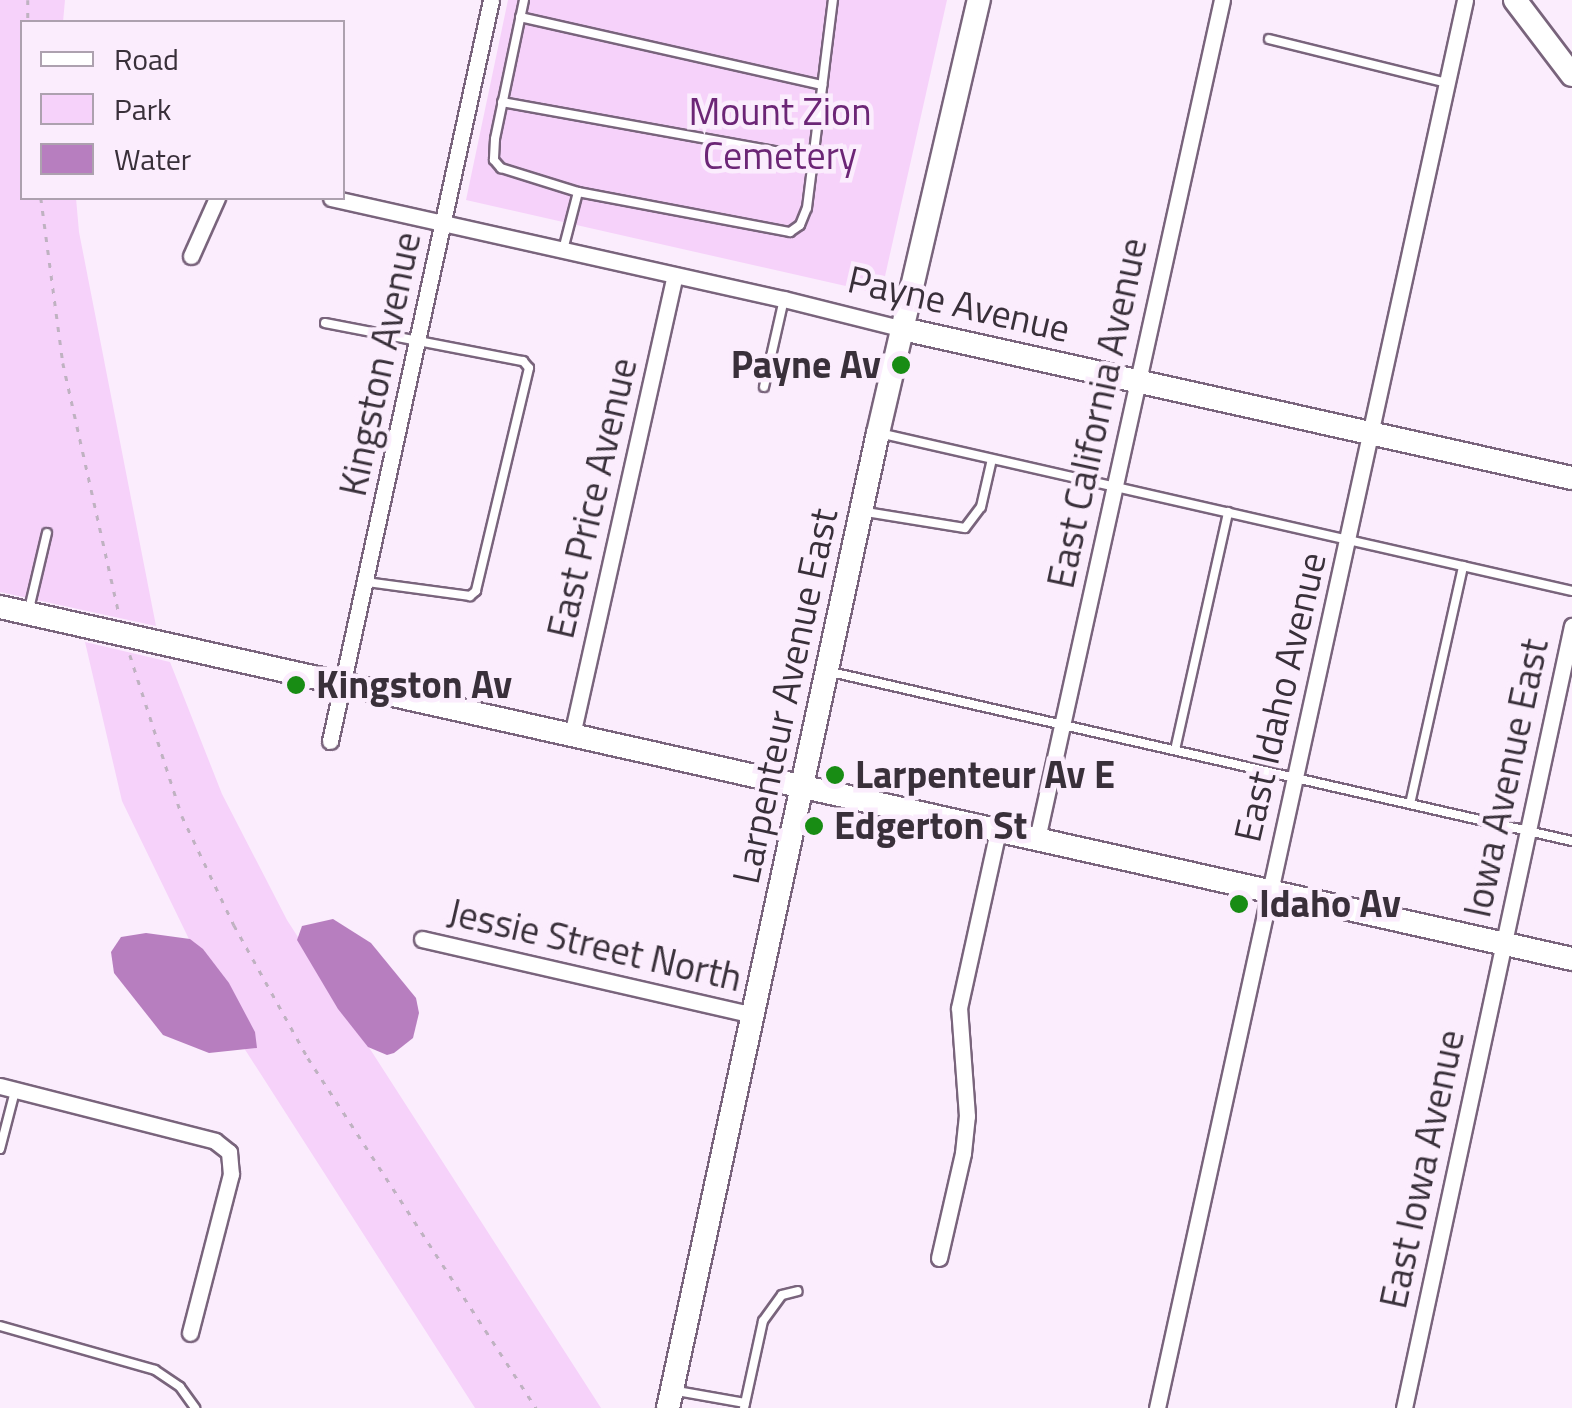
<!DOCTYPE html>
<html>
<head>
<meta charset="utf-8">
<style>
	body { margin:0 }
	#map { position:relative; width:1572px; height:1408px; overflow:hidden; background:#fbedfd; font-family:"Titillium Web",sans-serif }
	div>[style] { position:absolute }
	.green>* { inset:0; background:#f6d2fa }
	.water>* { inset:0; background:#b77ebf }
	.path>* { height:2.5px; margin-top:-1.25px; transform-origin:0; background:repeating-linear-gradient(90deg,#bfb2c1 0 5px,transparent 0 13px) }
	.roads { filter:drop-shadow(2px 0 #79647c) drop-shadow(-2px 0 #79647c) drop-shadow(0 2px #79647c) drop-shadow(0 -2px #79647c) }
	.lane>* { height:8px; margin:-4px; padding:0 4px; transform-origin:4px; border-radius:4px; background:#fff }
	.street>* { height:15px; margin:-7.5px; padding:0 7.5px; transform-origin:7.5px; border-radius:7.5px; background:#fff }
	.secondary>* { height:22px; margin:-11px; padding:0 11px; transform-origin:11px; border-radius:11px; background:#fff }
	.dots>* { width:28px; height:28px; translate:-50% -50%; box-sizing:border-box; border:5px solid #fbedfd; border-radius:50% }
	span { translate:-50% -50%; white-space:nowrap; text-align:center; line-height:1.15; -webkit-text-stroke:9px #fbedfd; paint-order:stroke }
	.park-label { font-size:38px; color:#6c2676 }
	.street-label { font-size:38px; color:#39303a }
	.poi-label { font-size:38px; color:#39303a; font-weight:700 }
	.right { translate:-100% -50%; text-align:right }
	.left { translate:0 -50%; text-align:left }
	.legend { position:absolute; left:20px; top:20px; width:325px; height:180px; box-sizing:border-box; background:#fbedfd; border:2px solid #ada1af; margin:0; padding:12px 18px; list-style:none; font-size:30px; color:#39303a }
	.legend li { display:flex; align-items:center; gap:20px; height:50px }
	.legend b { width:50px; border:2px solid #ada1af }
</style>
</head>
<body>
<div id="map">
	<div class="green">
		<i style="clip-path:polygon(0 0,65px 0,63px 22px,22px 22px,22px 198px,76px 198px,79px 232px,156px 626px,0 592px)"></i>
		<i style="clip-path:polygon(508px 0,947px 0,881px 294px,466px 200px)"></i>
		<i style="clip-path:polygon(85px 642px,170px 662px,222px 794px,287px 920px,601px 1408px,475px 1408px,235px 1034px,122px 801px)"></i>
	</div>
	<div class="water">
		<i style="clip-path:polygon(333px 919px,371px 943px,416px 998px,419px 1013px,413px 1038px,394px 1053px,387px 1055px,368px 1047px,338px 1009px,297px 940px,302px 926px)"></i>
		<i style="clip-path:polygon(146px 933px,190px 939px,203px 949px,229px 983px,255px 1032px,257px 1048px,209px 1053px,163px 1035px,114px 973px,111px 952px,121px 937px)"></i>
	</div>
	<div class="path">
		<i style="left:28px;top:0;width:22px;rotate:90deg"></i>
		<i style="left:41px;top:198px;width:166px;rotate:82.4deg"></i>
		<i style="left:63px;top:363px;width:256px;rotate:77.4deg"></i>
		<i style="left:130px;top:655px;width:169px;rotate:72.1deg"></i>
		<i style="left:182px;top:816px;width:121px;rotate:64.5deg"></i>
		<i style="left:234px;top:925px;width:152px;rotate:60.9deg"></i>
		<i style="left:308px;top:1058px;width:418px;rotate:56.9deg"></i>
		<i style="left:784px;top:761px;width:18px;rotate:-74deg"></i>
	</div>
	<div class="roads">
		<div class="lane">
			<i style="left:524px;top:0;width:142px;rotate:101.8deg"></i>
			<i style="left:495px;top:139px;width:21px;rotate:93deg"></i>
			<i style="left:494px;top:160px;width:11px;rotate:49deg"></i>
			<i style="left:501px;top:168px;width:81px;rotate:17.3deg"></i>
			<i style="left:578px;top:192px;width:216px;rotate:10.7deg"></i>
			<i style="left:790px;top:232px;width:12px;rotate:-35deg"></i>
			<i style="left:800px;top:225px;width:18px;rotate:-68deg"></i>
			<i style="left:807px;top:208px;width:210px;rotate:-82.9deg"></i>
			<i style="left:520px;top:17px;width:310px;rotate:12.7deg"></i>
			<i style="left:1269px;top:39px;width:183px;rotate:13.9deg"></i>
			<i style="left:502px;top:102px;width:316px;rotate:10.2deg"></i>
			<i style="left:563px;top:250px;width:60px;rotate:-75.5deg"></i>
			<i style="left:325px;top:323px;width:202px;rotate:10.9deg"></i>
			<i style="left:523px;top:361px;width:9px;rotate:49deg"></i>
			<i style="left:529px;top:368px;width:229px;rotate:103.4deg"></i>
			<i style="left:476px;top:591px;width:8px;rotate:140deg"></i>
			<i style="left:470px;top:596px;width:105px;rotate:-172.3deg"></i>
			<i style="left:764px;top:387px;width:90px;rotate:-77.2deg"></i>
			<i style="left:879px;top:433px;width:711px;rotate:12.84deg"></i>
			<i style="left:866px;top:512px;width:100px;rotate:9.2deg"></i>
			<i style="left:965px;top:528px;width:26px;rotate:-53deg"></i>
			<i style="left:981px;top:507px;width:49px;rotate:-77.1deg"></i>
			<i style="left:29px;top:609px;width:78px;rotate:-76.7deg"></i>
			<i style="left:831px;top:672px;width:760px;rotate:12.85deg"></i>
			<i style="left:1175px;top:750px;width:244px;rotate:-77.4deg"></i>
			<i style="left:1410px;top:804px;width:244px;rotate:-77.4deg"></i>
			<i style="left:0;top:1149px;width:60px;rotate:-75.5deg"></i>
			<i style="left:0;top:1326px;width:161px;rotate:15.8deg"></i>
			<i style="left:155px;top:1370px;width:30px;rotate:34deg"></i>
			<i style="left:180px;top:1387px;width:26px;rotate:54deg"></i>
			<i style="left:677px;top:1391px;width:69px;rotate:10deg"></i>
			<i style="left:744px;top:1408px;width:89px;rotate:-77.7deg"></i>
			<i style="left:763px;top:1321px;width:32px;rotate:-54deg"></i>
			<i style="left:782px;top:1295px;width:16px;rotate:-14deg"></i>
		</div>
		<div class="street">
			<i style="left:331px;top:198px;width:464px;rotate:12.6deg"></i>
			<i style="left:784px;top:299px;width:123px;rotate:14.1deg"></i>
			<i style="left:191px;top:256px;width:64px;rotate:-65.9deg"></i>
			<i style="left:572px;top:735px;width:471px;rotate:-77.4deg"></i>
			<i style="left:330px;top:741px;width:758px;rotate:-77.74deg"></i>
			<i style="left:1037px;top:839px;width:859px;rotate:-77.57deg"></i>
			<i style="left:422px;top:939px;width:340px;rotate:12.9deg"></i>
			<i style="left:0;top:1086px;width:222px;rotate:14.3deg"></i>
			<i style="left:215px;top:1141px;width:18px;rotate:38deg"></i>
			<i style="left:229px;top:1152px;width:22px;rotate:85deg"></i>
			<i style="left:231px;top:1174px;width:164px;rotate:104.5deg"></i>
			<i style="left:939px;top:1258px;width:108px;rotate:-77.1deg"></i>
			<i style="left:963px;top:1153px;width:37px;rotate:-84deg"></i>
			<i style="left:967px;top:1116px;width:108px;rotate:-94.2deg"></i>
			<i style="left:959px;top:1008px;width:181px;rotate:-77.6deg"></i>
			<i style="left:1157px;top:1408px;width:1441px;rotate:-77.66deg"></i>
			<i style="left:1404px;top:1408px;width:800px;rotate:-77.88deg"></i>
		</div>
		<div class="secondary">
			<i style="left:1515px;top:0;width:94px;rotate:52.8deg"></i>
			<i style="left:903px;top:329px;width:685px;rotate:12.56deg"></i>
			<i style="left:0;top:607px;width:1611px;rotate:12.62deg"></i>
			<i style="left:668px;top:1408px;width:997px;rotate:-77.85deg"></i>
			<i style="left:878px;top:433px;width:445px;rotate:-76.9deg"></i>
		</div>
	</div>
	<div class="dots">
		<i style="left:901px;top:365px;background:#188c14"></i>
		<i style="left:296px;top:685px;background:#188c14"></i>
		<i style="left:835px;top:775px;background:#188c14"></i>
		<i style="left:814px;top:826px;background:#188c14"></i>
		<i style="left:1239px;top:904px;background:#188c14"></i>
	</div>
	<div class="park-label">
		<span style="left:780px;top:134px">Mount Zion<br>Cemetery</span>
	</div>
	<div class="street-label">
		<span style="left:959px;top:304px;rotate:13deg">Payne Avenue</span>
		<span style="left:380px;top:364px;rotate:-78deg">Kingston Avenue</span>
		<span style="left:1097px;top:413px;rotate:-78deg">East California Avenue</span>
		<span style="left:592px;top:498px;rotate:-77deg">East Price Avenue</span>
		<span style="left:785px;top:696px;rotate:-78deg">Larpenteur Avenue East</span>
		<span style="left:1280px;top:697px;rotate:-77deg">East Idaho Avenue</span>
		<span style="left:1506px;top:778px;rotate:-78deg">Iowa Avenue East</span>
		<span style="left:595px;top:945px;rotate:13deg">Jessie Street North</span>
		<span style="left:1422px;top:1169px;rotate:-78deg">East Iowa Avenue</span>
	</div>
	<div class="poi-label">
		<span class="right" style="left:881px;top:365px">Payne Av</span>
		<span class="left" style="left:316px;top:685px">Kingston Av</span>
		<span class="left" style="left:855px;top:775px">Larpenteur Av E</span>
		<span class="left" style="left:834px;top:826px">Edgerton St</span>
		<span class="left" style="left:1259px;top:904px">Idaho Av</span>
	</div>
	<ul class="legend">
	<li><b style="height:12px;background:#fff"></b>Road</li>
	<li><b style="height:28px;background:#f6d2fa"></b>Park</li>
	<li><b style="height:28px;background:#b77ebf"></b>Water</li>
	</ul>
</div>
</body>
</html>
